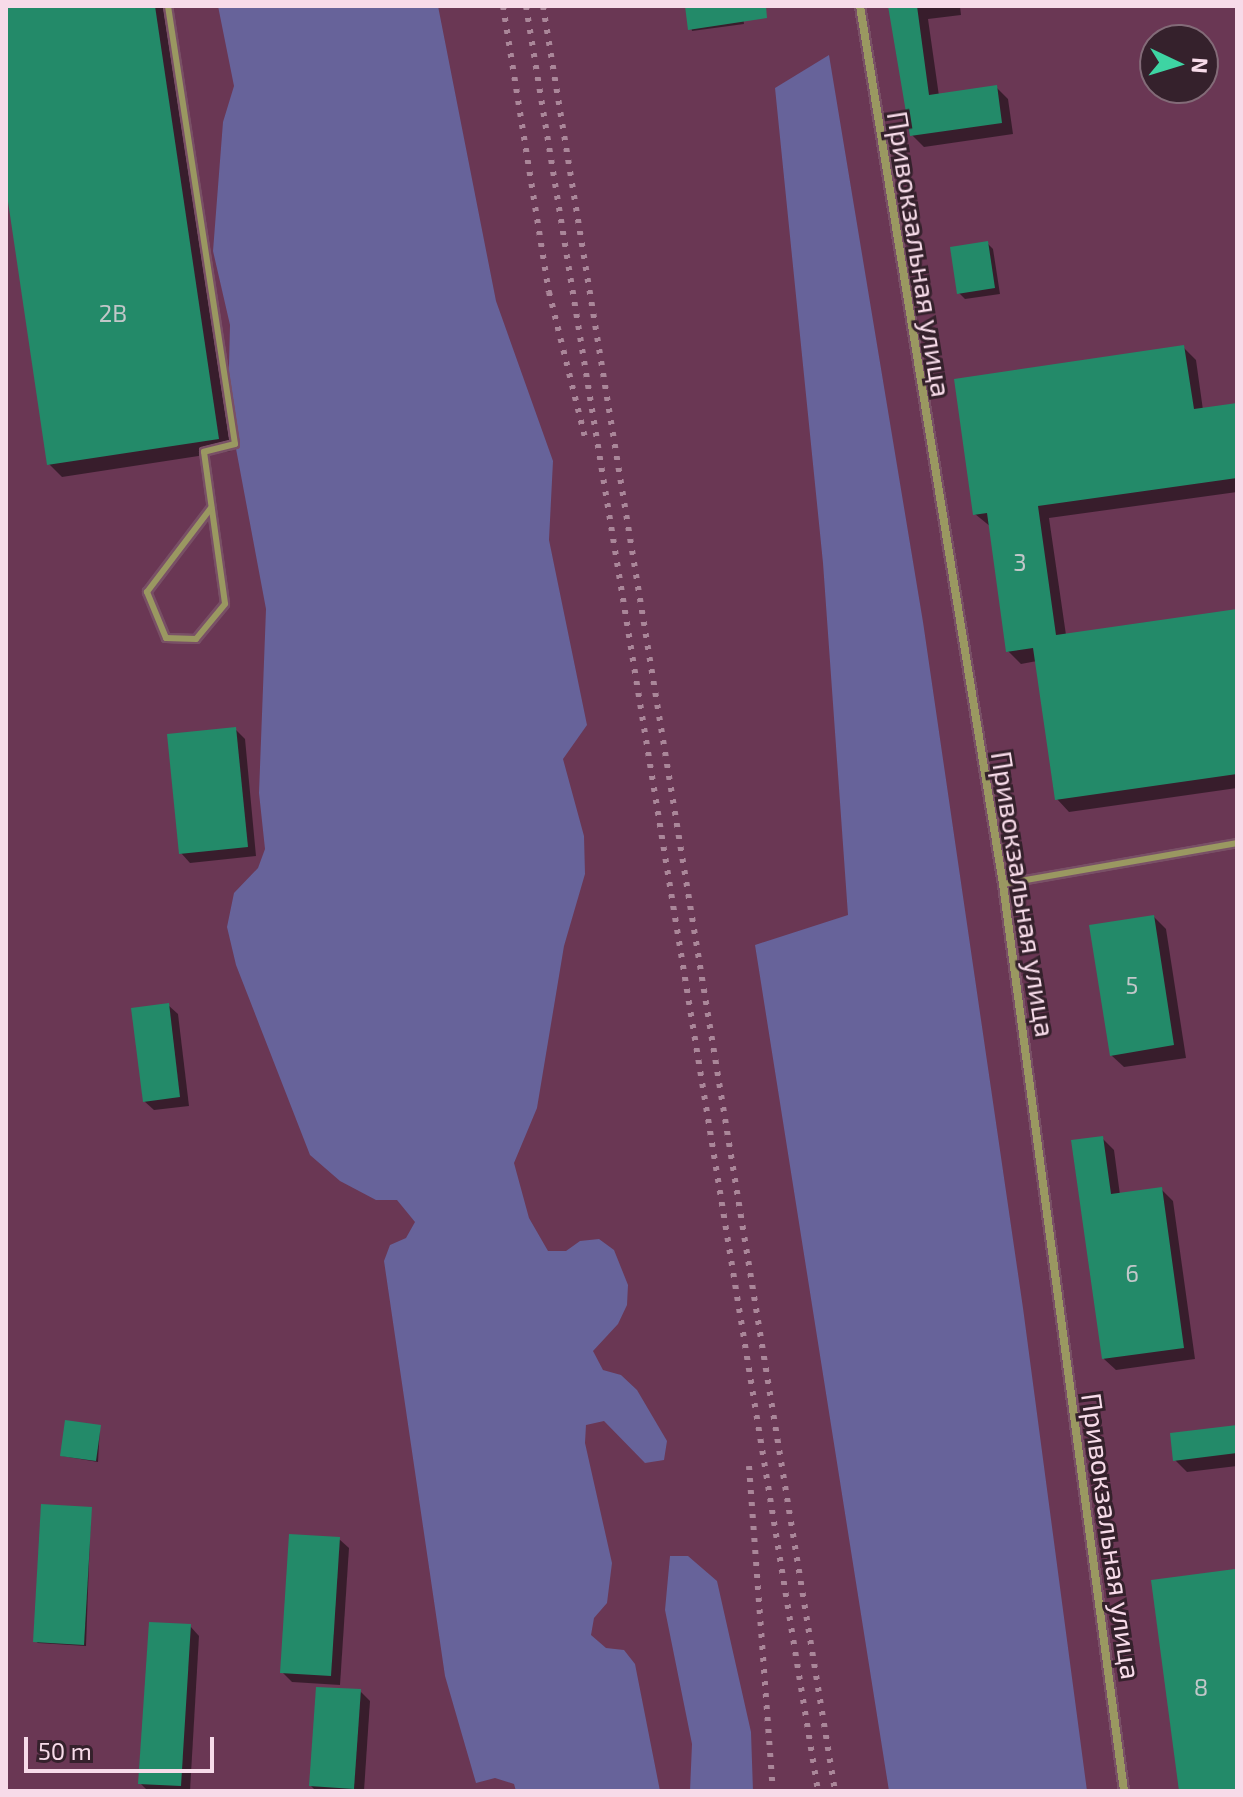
<!DOCTYPE html>
<html>
<head>
<meta charset="utf-8">
<style>
	body { margin:0 }
	#map { position:relative; width:1243px; height:1797px; overflow:hidden; background:#5d3149; font-family:"Exo 2",sans-serif }
	div>[style] { position:absolute }
	.built>* { inset:0; background:#6a3754 }
	.green>* { inset:0; background:#67639a }
	.shadow>* { inset:0; background:#0007 }
	.building>* { inset:0; background:#238a69 }
	.roads { filter:drop-shadow(2px 0 #795066) drop-shadow(-2px 0 #795066) drop-shadow(0 2px #795066) drop-shadow(0 -2px #795066) }
	.lane>* { height:6px; margin:-3px; padding:0 3px; transform-origin:3px; border-radius:3px; background:#9a9861 }
	.street>* { height:8px; margin:-4px; padding:0 4px; transform-origin:4px; border-radius:4px; background:#9a9861 }
	.rail>* { height:6px; margin-top:-3px; transform-origin:0; background:repeating-linear-gradient(90deg,#aa8699 0 4px,transparent 0 12px) }
	span { translate:-50% -50%; white-space:nowrap; text-align:center; line-height:1.15; -webkit-text-stroke:6px #35212c; paint-order:stroke }
	.number-label { font-size:24px; color:#c2c7c9 }
	.number-label span { -webkit-text-stroke-width:0 }
	.street-label { font-size:28px; color:#f7dbe9 }
	.frame { position:absolute; inset:0; border:8px solid #f7dbe9; pointer-events:none }
	.north { position:absolute; left:1139px; top:24px; width:80px; height:80px; box-sizing:border-box; background:#35212c; border:2px solid #836b78; border-radius:50%; rotate:94deg; font-size:22px; font-weight:700; line-height:32px; text-align:center; color:#f7dbe9 }
	.north::after { content:''; display:block; margin:auto; width:28px; height:36px; background:#3ed4a3; clip-path:polygon(50% 0,100% 100%,50% 72%,0 100%) }
	.scale { position:absolute; left:24px; top:1737px; width:190px; height:36px; box-sizing:border-box; border:4px solid #f7dbe9; border-top:0; padding-left:10px; font-size:24px; line-height:28px; white-space:nowrap; color:#f7dbe9; -webkit-text-stroke:6px #35212c; paint-order:stroke }
</style>
</head>
<body>
<div id="map">
	<div class="built">
		<i style="clip-path:polygon(evenodd,6px 6px,1237px 6px,1237px 1791px,6px 1791px,6px 6px,1155px 40px,1203px 40px,1203px 88px,1155px 88px,1155px 40px)"></i>
	</div>
	<div class="green">
		<i style="clip-path:polygon(218px 6px,438px 6px,496px 301px,553px 461px,549px 540px,587px 725px,563px 759px,584px 836px,585px 874px,564px 946px,537px 1108px,514px 1163px,529px 1218px,548px 1251px,566px 1251px,580px 1241px,599px 1239px,614px 1250px,628px 1285px,627px 1305px,618px 1324px,593px 1351px,603px 1370px,621px 1375px,637px 1390px,667px 1441px,664px 1460px,645px 1463px,604px 1421px,586px 1425px,585px 1443px,612px 1563px,607px 1603px,594px 1618px,591px 1635px,606px 1648px,624px 1650px,635px 1664px,660px 1791px,516px 1791px,514px 1784px,495px 1778px,476px 1783px,445px 1676px,384px 1261px,390px 1245px,406px 1238px,415px 1222px,397px 1200px,376px 1200px,340px 1181px,310px 1155px,236px 965px,227px 927px,234px 893px,258px 868px,265px 849px,259px 793px,266px 609px,228px 406px,230px 325px,213px 251px,223px 122px,234px 86px)"></i>
		<i style="clip-path:polygon(829px 55px,923px 622px,1023px 1308px,1087px 1791px,889px 1791px,755px 945px,848px 915px,823px 563px,775px 88px)"></i>
		<i style="clip-path:polygon(670px 1556px,688px 1556px,717px 1581px,751px 1732px,753px 1791px,690px 1791px,692px 1744px,665px 1610px)"></i>
	</div>
	<div class="shadow">
		<i style="clip-path:polygon(6px 6px,165px 6px,231px 451px,62px 477px,49px 464px,6px 174px)"></i>
		<i style="clip-path:polygon(687px 6px,742px 6px,744px 24px,692px 31px)"></i>
		<i style="clip-path:polygon(892px 6px,960px 6px,961px 15px,928px 19px,939px 96px,996px 87px,1008px 99px,1013px 134px,924px 147px,912px 135px)"></i>
		<i style="clip-path:polygon(987px 243px,993px 249px,1000px 294px,965px 299px,959px 293px)"></i>
		<i style="clip-path:polygon(1184px 348px,1196px 360px,1203px 410px,1237px 405px,1237px 492px,1049px 518px,1066px 635px,1237px 611px,1237px 788px,1069px 812px,1057px 799px,1037px 661px,1021px 664px,1008px 651px,991px 527px,975px 514px)"></i>
		<i style="clip-path:polygon(235px 729px,245px 739px,256px 856px,190px 863px,181px 853px)"></i>
		<i style="clip-path:polygon(1154px 917px,1166px 929px,1186px 1058px,1124px 1067px,1111px 1055px)"></i>
		<i style="clip-path:polygon(168px 1005px,178px 1014px,189px 1106px,154px 1110px,144px 1101px)"></i>
		<i style="clip-path:polygon(1102px 1138px,1114px 1150px,1120px 1195px,1161px 1189px,1173px 1201px,1195px 1359px,1116px 1370px,1104px 1359px)"></i>
		<i style="clip-path:polygon(100px 1427px,98px 1462px,62px 1456px)"></i>
		<i style="clip-path:polygon(1237px 1427px,1237px 1466px,1187px 1472px,1175px 1460px)"></i>
		<i style="clip-path:polygon(91px 1509px,86px 1646px,38px 1643px,35px 1641px)"></i>
		<i style="clip-path:polygon(339px 1539px,349px 1548px,340px 1685px,292px 1682px,282px 1672px)"></i>
		<i style="clip-path:polygon(1234px 1571px,1237px 1791px,1181px 1791px)"></i>
		<i style="clip-path:polygon(190px 1626px,199px 1636px,190px 1791px,148px 1791px,140px 1783px)"></i>
		<i style="clip-path:polygon(360px 1691px,370px 1701px,364px 1791px,316px 1791px,311px 1786px)"></i>
	</div>
	<div class="building">
		<i style="clip-path:polygon(6px 6px,155px 6px,219px 439px,47px 465px,6px 188px)"></i>
		<i style="clip-path:polygon(685px 6px,766px 6px,767px 18px,688px 30px)"></i>
		<i style="clip-path:polygon(888px 6px,917px 6px,929px 95px,997px 85px,1002px 123px,910px 136px)"></i>
		<i style="clip-path:polygon(988px 241px,995px 288px,957px 294px,950px 247px)"></i>
		<i style="clip-path:polygon(1184px 345px,1194px 409px,1237px 403px,1237px 478px,1038px 506px,1056px 635px,1237px 609px,1237px 774px,1055px 800px,1033px 648px,1006px 652px,987px 513px,973px 515px,954px 379px)"></i>
		<i style="clip-path:polygon(236px 727px,248px 847px,179px 854px,167px 734px)"></i>
		<i style="clip-path:polygon(1154px 915px,1174px 1045px,1110px 1056px,1089px 925px)"></i>
		<i style="clip-path:polygon(169px 1003px,180px 1097px,143px 1102px,131px 1008px)"></i>
		<i style="clip-path:polygon(1103px 1136px,1111px 1194px,1162px 1187px,1184px 1348px,1102px 1359px,1071px 1140px)"></i>
		<i style="clip-path:polygon(65px 1420px,101px 1425px,96px 1461px,60px 1456px)"></i>
		<i style="clip-path:polygon(1237px 1425px,1237px 1453px,1173px 1461px,1170px 1433px)"></i>
		<i style="clip-path:polygon(41px 1504px,92px 1507px,84px 1645px,33px 1642px)"></i>
		<i style="clip-path:polygon(289px 1534px,340px 1537px,331px 1676px,280px 1673px)"></i>
		<i style="clip-path:polygon(1235px 1569px,1237px 1791px,1179px 1791px,1151px 1580px)"></i>
		<i style="clip-path:polygon(149px 1622px,191px 1624px,181px 1786px,138px 1784px)"></i>
		<i style="clip-path:polygon(316px 1687px,361px 1689px,354px 1789px,309px 1786px)"></i>
	</div>
	<div class="roads">
		<div class="lane">
			<i style="left:168px;top:6px;width:443px;rotate:81.3deg"></i>
			<i style="left:235px;top:444px;width:32px;rotate:166deg"></i>
			<i style="left:204px;top:452px;width:153px;rotate:82.1deg"></i>
			<i style="left:225px;top:604px;width:45px;rotate:129.6deg"></i>
			<i style="left:196px;top:639px;width:30px;rotate:-178deg"></i>
			<i style="left:166px;top:638px;width:50px;rotate:-112.4deg"></i>
			<i style="left:147px;top:592px;width:106px;rotate:-52.7deg"></i>
			<i style="left:1003px;top:884px;width:238px;rotate:-9.9deg"></i>
		</div>
		<div class="street">
			<i style="left:860px;top:6px;width:890px;rotate:80.75deg"></i>
			<i style="left:1003px;top:884px;width:915px;rotate:82.4deg"></i>
		</div>
	</div>
	<div class="rail">
		<i style="left:503px;top:6px;width:290px;rotate:80.9deg"></i>
		<i style="left:549px;top:292px;width:150px;rotate:76.1deg"></i>
		<i style="left:526px;top:6px;width:1809px;rotate:80.71deg"></i>
		<i style="left:543px;top:6px;width:1809px;rotate:80.71deg"></i>
		<i style="left:749px;top:1466px;width:326px;rotate:85.8deg"></i>
	</div>
	<div class="number-label">
		<span style="left:113px;top:313px">2В</span>
		<span style="left:1020px;top:562px">3</span>
		<span style="left:1132px;top:985px">5</span>
		<span style="left:1132px;top:1273px">6</span>
		<span style="left:1201px;top:1687px">8</span>
	</div>
	<div class="street-label">
		<span style="left:920px;top:254px;rotate:81deg">Привокзальная улица</span>
		<span style="left:1024px;top:894px;rotate:81deg">Привокзальная улица</span>
		<span style="left:1112px;top:1536px;rotate:82deg">Привокзальная улица</span>
	</div>
	<div class="frame"></div>
	<div class="north">N</div>
	<div class="scale">50 m</div>
</div>
</body>
</html>
